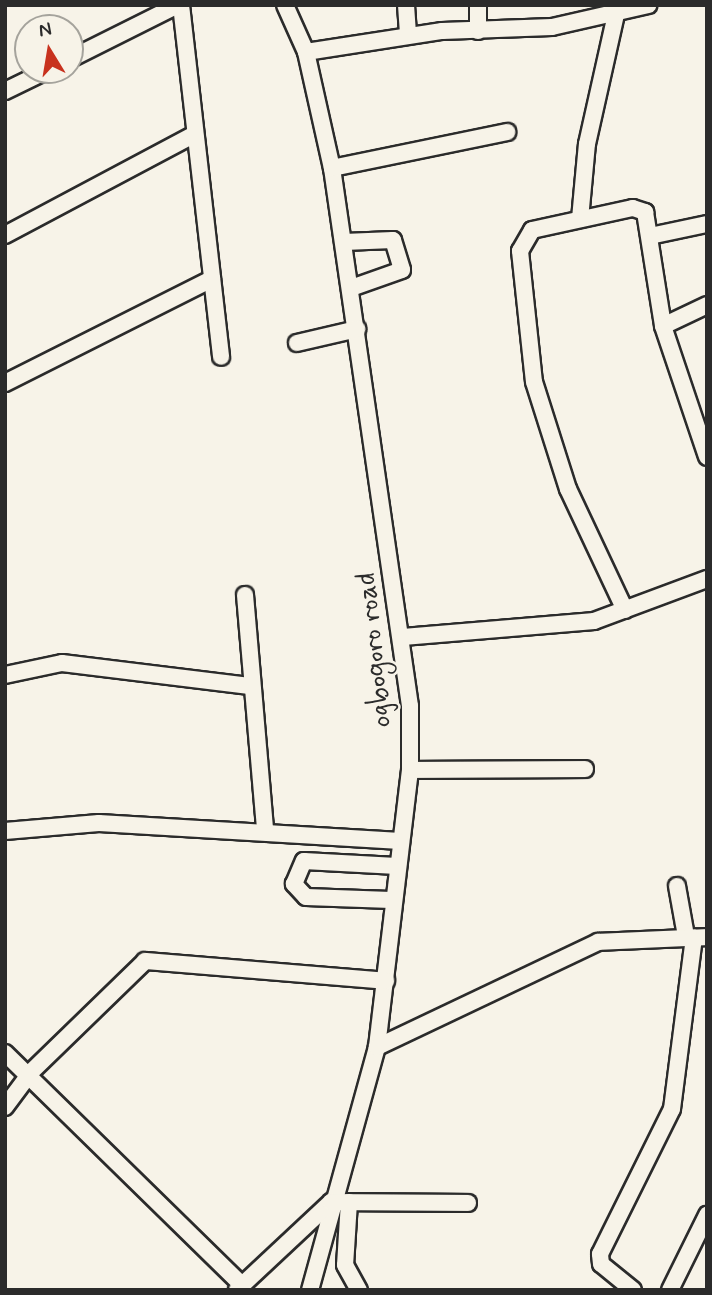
<!DOCTYPE html>
<html>
<head>
<meta charset="utf-8">
<style>
	body { margin:0 }
	#map { position:relative; width:712px; height:1295px; overflow:hidden; background:#f7f3e8; font-family:Mynerve,sans-serif }
	div>[style] { position:absolute }
	.roads { filter:drop-shadow(2px 0 #2b2b2b) drop-shadow(-2px 0 #2b2b2b) drop-shadow(0 2px #2b2b2b) drop-shadow(0 -2px #2b2b2b) }
	.minor>* { height:16px; margin:-8px; padding:0 8px; transform-origin:8px; border-radius:8px; background:#f7f3e8 }
	span { translate:-50% -50%; white-space:nowrap; text-align:center; line-height:1.15; -webkit-text-stroke:5px #f7f3e8; paint-order:stroke }
	.street-label { font-size:28px; color:#2b2b2b }
	.frame { position:absolute; inset:0; border:7px solid #2b2b2b; pointer-events:none }
	.north { position:absolute; left:14px; top:14px; width:70px; height:70px; box-sizing:border-box; background:#f7f3e8; border:2px solid #a5a39c; border-radius:50%; rotate:349deg; font-size:19px; font-weight:700; line-height:28px; text-align:center; color:#2b2b2b }
	.north::after { content:''; display:block; margin:auto; width:24px; height:32px; background:#c8321e; clip-path:polygon(50% 0,100% 100%,50% 72%,0 100%) }
</style>
</head>
<body>
<div id="map">
	<div class="roads">
		<div class="minor">
			<i style="left:181px;top:5px;width:354px;rotate:83.5deg"></i>
			<i style="left:285px;top:5px;width:51px;rotate:65.9deg"></i>
			<i style="left:306px;top:52px;width:119px;rotate:77.4deg"></i>
			<i style="left:332px;top:168px;width:544px;rotate:81.75deg"></i>
			<i style="left:410px;top:706px;width:64px;rotate:90deg"></i>
			<i style="left:410px;top:770px;width:279px;rotate:96.8deg"></i>
			<i style="left:377px;top:1047px;width:252px;rotate:105.4deg"></i>
			<i style="left:406px;top:5px;width:30px;rotate:86deg"></i>
			<i style="left:478px;top:31px;width:26px;rotate:-90deg"></i>
			<i style="left:306px;top:52px;width:138px;rotate:-8.8deg"></i>
			<i style="left:442px;top:31px;width:110px;rotate:-2.1deg"></i>
			<i style="left:552px;top:27px;width:99px;rotate:-12.8deg"></i>
			<i style="left:70px;top:59px;width:121px;rotate:-26.6deg"></i>
			<i style="left:5px;top:91px;width:48px;rotate:-26deg"></i>
			<i style="left:332px;top:168px;width:179px;rotate:-11.6deg"></i>
			<i style="left:580px;top:219px;width:75px;rotate:-84.7deg"></i>
			<i style="left:587px;top:144px;width:133px;rotate:-77.4deg"></i>
			<i style="left:5px;top:235px;width:215px;rotate:-28deg"></i>
			<i style="left:650px;top:236px;width:58px;rotate:-11.9deg"></i>
			<i style="left:344px;top:242px;width:49px;rotate:-2.3deg"></i>
			<i style="left:393px;top:240px;width:31px;rotate:73deg"></i>
			<i style="left:402px;top:270px;width:54px;rotate:160.6deg"></i>
			<i style="left:663px;top:326px;width:49px;rotate:-25.5deg"></i>
			<i style="left:297px;top:343px;width:62px;rotate:-13.1deg"></i>
			<i style="left:5px;top:383px;width:232px;rotate:-26.7deg"></i>
			<i style="left:245px;top:595px;width:236px;rotate:85.1deg"></i>
			<i style="left:625px;top:610px;width:134px;rotate:-115.2deg"></i>
			<i style="left:568px;top:489px;width:112px;rotate:-107.6deg"></i>
			<i style="left:534px;top:382px;width:132px;rotate:-96.1deg"></i>
			<i style="left:520px;top:251px;width:24px;rotate:-60deg"></i>
			<i style="left:532px;top:230px;width:103px;rotate:-12.3deg"></i>
			<i style="left:633px;top:208px;width:13px;rotate:18deg"></i>
			<i style="left:645px;top:212px;width:115px;rotate:81deg"></i>
			<i style="left:663px;top:326px;width:138px;rotate:71.4deg"></i>
			<i style="left:403px;top:637px;width:192px;rotate:-4.8deg"></i>
			<i style="left:594px;top:621px;width:121px;rotate:-20.4deg"></i>
			<i style="left:5px;top:675px;width:58px;rotate:-11.9deg"></i>
			<i style="left:62px;top:663px;width:189px;rotate:7deg"></i>
			<i style="left:410px;top:770px;width:175px;rotate:-0.3deg"></i>
			<i style="left:5px;top:831px;width:94px;rotate:-4.9deg"></i>
			<i style="left:99px;top:823px;width:302px;rotate:3.4deg"></i>
			<i style="left:677px;top:886px;width:51px;rotate:79.8deg"></i>
			<i style="left:391px;top:900px;width:85px;rotate:-178deg"></i>
			<i style="left:306px;top:897px;width:18px;rotate:-133deg"></i>
			<i style="left:294px;top:884px;width:25px;rotate:-67deg"></i>
			<i style="left:304px;top:861px;width:93px;rotate:3.1deg"></i>
			<i style="left:377px;top:1047px;width:245px;rotate:-25.4deg"></i>
			<i style="left:598px;top:942px;width:109px;rotate:-2.6deg"></i>
			<i style="left:5px;top:1053px;width:332px;rotate:44.4deg"></i>
			<i style="left:5px;top:1107px;width:44px;rotate:-53.4deg"></i>
			<i style="left:31px;top:1072px;width:159px;rotate:-44.2deg"></i>
			<i style="left:145px;top:961px;width:242px;rotate:4.7deg"></i>
			<i style="left:349px;top:1202px;width:63px;rotate:93.6deg"></i>
			<i style="left:345px;top:1265px;width:29px;rotate:61deg"></i>
			<i style="left:237px;top:1290px;width:129px;rotate:-43.1deg"></i>
			<i style="left:331px;top:1202px;width:137px;rotate:0.4deg"></i>
			<i style="left:633px;top:1290px;width:41px;rotate:-140.9deg"></i>
			<i style="left:601px;top:1264px;width:10px;rotate:-96deg"></i>
			<i style="left:600px;top:1254px;width:162px;rotate:-63.6deg"></i>
			<i style="left:672px;top:1109px;width:173px;rotate:-82.7deg"></i>
			<i style="left:670px;top:1290px;width:84px;rotate:-63.7deg"></i>
		</div>
	</div>
	<div class="street-label">
		<span style="left:375px;top:650px;rotate:-96deg">ogbogoro road</span>
	</div>
	<div class="frame"></div>
	<div class="north">N</div>
</div>
</body>
</html>
